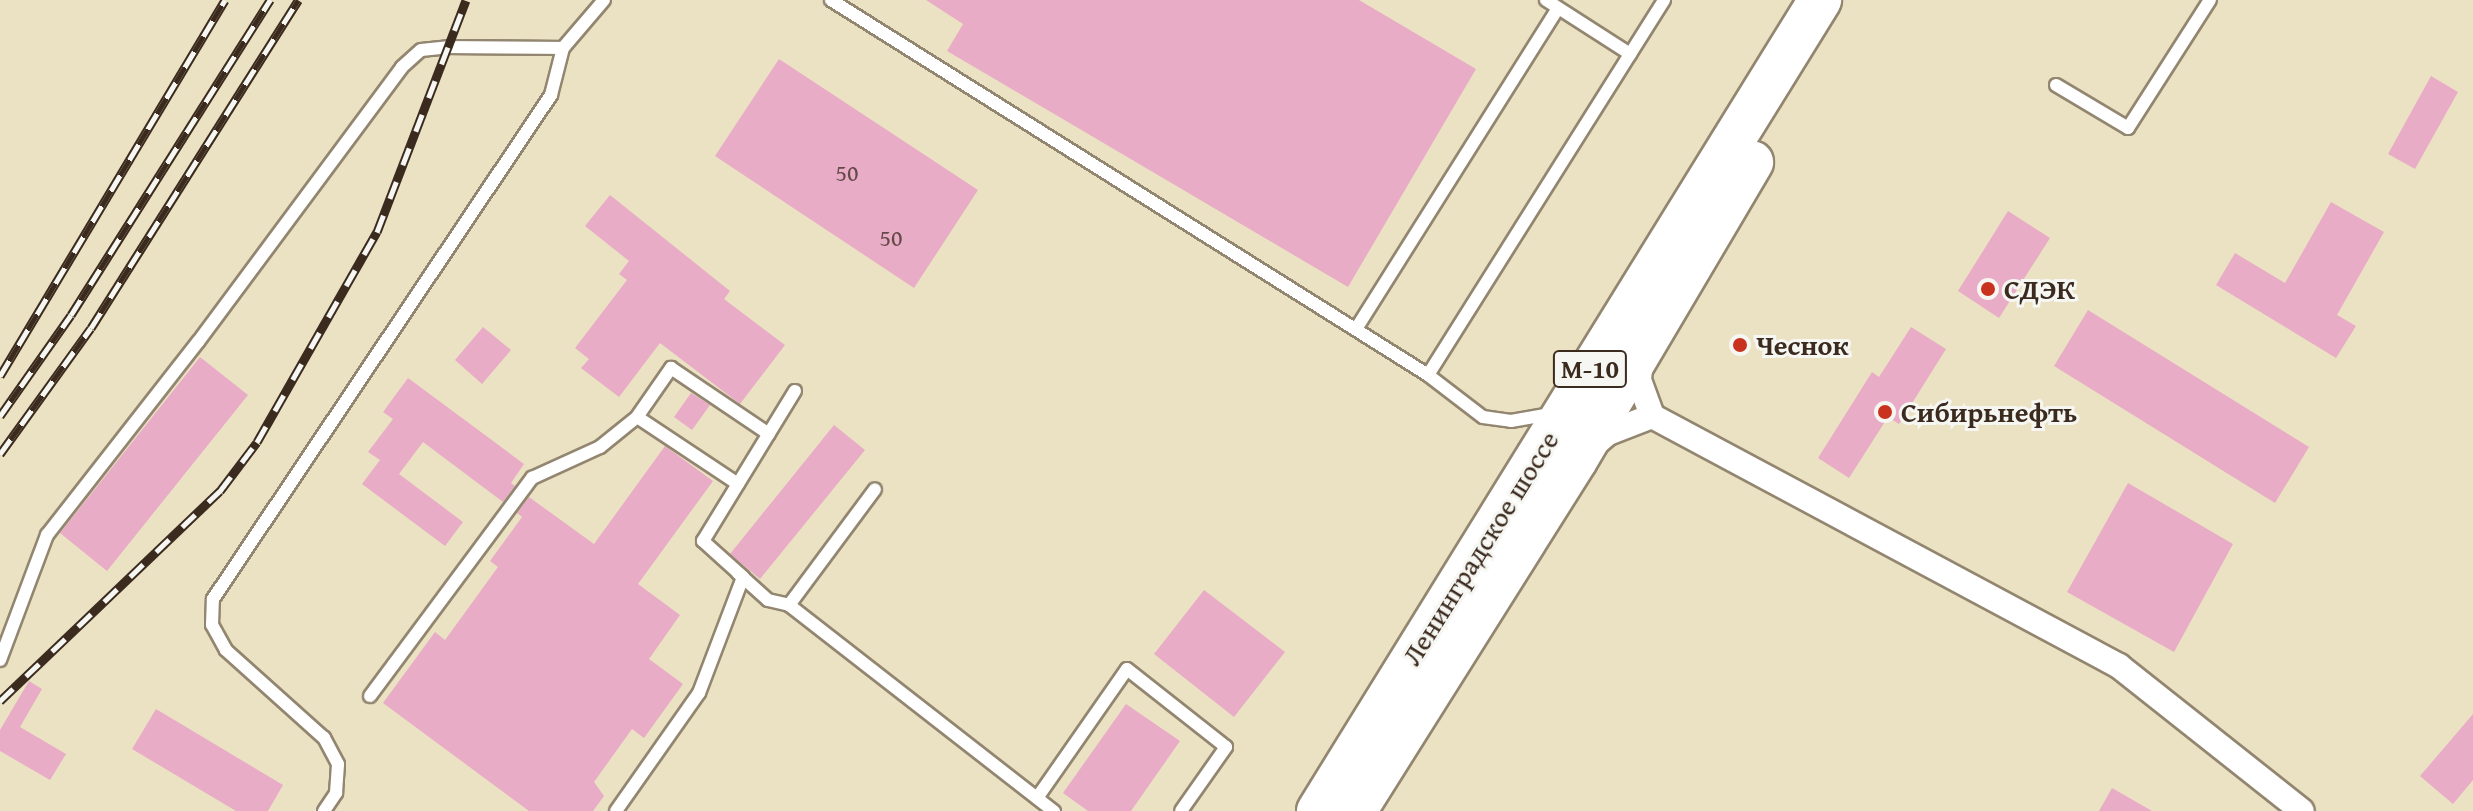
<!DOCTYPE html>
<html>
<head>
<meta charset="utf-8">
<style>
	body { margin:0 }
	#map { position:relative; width:2473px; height:811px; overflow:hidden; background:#ebe2c3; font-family:"Gentium Book Plus",serif }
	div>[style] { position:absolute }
	.building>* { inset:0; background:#e9acc7 }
	.roads { filter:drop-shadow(2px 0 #938670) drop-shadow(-2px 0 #938670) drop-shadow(0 2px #938670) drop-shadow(0 -2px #938670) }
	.lane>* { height:12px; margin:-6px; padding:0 6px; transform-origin:6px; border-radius:6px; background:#fff }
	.street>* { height:24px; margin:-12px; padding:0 12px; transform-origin:12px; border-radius:12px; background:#fff }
	.highway>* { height:42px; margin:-21px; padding:0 21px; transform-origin:21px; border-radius:21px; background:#fff }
	.rail>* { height:9px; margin-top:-4.5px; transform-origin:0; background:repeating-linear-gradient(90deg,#f6f6f2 0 18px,#3b2a1e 0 36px); box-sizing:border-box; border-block:2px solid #3b2a1e }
	.dots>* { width:22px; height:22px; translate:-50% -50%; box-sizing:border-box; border:4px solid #f6f6f2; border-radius:50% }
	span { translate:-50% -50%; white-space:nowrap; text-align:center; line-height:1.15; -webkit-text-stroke:6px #f6f6f2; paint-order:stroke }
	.number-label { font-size:24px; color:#664a48 }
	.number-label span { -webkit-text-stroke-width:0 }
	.shield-label span { padding:2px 6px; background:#f6f6f2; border:2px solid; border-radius:6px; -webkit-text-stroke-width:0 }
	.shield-label { font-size:26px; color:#3b2a1e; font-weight:700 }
	.poi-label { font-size:28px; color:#3b2a1e; font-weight:700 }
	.left { translate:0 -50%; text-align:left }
	.street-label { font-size:28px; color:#3b2a1e }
</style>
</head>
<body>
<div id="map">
	<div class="building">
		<i style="clip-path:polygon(926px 0,1359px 0,1476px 69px,1348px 287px,947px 51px,963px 24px)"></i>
		<i style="clip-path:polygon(779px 59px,978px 190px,914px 288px,715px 156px)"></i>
		<i style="clip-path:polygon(2431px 76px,2458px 92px,2415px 169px,2388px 154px)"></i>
		<i style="clip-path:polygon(610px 195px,730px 291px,724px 299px,785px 345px,740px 404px,660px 343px,619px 397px,581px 368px,589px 359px,575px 348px,627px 280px,619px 274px,629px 261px,585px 226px)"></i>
		<i style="clip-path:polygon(2331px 202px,2384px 232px,2337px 315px,2356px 326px,2336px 358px,2216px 285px,2235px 253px,2285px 283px)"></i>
		<i style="clip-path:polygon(2008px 211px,2050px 238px,1999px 318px,1958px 291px)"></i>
		<i style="clip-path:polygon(2088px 310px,2309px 447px,2275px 503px,2054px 366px)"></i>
		<i style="clip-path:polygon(483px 327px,511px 350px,482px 384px,455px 360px)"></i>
		<i style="clip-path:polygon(1911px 327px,1946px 349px,1899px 424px,1888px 417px,1849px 478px,1818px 458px,1872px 372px,1879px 377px)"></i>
		<i style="clip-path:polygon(200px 357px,248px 395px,107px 571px,60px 533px)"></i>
		<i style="clip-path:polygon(408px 378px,524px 464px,511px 483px,515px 486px,503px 502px,423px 442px,399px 474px,463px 522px,445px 546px,362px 484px,380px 460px,368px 452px,393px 419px,383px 412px)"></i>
		<i style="clip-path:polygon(691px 393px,710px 405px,692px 430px,674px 417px)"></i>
		<i style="clip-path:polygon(834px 425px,865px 450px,760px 579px,730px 554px)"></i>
		<i style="clip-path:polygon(665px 446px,713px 481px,638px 584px,680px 615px,649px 659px,683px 684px,644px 738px,632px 729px,594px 782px,604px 796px,593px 811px,529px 811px,383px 703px,435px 632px,445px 640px,498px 567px,490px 561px,522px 517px,517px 513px,529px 497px,594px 544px)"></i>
		<i style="clip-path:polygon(2128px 483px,2233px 544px,2174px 652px,2067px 592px)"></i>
		<i style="clip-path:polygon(1204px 590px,1285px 652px,1234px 717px,1154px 654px)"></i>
		<i style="clip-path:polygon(29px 681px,42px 689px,20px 727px,66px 754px,50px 780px,0 751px,0 730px)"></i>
		<i style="clip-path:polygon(1126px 704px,1180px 741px,1131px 811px,1088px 811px,1063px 793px)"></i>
		<i style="clip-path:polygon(156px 709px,283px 785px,268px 811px,236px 811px,132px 749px)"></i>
		<i style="clip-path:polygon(2473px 714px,2473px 780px,2453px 804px,2420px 776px)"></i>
		<i style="clip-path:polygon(2112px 788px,2152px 811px,2099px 811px)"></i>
	</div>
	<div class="roads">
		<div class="lane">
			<i style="left:831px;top:0;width:705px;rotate:32.13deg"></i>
			<i style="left:1428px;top:375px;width:69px;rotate:37.4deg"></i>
			<i style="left:1483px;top:417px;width:28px;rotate:8deg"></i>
			<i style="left:1511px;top:421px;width:39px;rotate:-10deg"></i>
			<i style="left:1546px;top:0;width:100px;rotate:32.7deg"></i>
			<i style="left:2056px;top:85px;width:84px;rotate:30.8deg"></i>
			<i style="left:2128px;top:128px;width:152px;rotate:-57.4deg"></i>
			<i style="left:1356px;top:329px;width:379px;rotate:-57.8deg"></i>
			<i style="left:1428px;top:375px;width:443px;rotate:-57.8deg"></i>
			<i style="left:738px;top:484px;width:121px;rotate:-146.4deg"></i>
			<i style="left:637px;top:417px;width:60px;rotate:-55.2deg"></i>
			<i style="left:671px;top:368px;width:118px;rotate:34deg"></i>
			<i style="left:738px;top:573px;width:40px;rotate:42deg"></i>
			<i style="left:768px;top:600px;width:22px;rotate:13deg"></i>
			<i style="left:789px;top:605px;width:336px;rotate:37.9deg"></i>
			<i style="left:789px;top:605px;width:144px;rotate:-53.4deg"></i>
			<i style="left:0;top:660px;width:134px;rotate:-69.4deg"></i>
			<i style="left:47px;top:535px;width:245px;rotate:-52deg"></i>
			<i style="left:198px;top:342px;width:342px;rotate:-53.4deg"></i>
			<i style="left:402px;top:67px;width:25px;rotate:-42deg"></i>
			<i style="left:421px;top:50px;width:27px;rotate:-6deg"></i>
			<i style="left:448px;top:47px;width:115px;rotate:0.5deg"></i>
			<i style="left:370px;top:696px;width:272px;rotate:-53.4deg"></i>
			<i style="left:532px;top:478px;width:75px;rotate:-24.5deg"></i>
			<i style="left:600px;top:447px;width:48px;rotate:-39deg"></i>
			<i style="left:1037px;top:798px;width:157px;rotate:-55.1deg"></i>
			<i style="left:1127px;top:669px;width:126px;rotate:38.2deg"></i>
			<i style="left:1226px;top:747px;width:78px;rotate:125.1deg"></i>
			<i style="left:324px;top:811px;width:22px;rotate:-56deg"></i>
			<i style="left:336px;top:793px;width:29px;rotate:-86deg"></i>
			<i style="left:338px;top:764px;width:30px;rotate:-118deg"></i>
			<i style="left:324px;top:738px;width:132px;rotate:-138.1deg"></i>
			<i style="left:226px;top:650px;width:29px;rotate:-119deg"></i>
			<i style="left:212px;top:625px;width:26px;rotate:-88deg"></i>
			<i style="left:213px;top:599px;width:607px;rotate:-56.15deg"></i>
			<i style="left:551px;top:95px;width:49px;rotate:-75.7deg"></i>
			<i style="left:563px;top:48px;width:63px;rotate:-49.5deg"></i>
			<i style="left:616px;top:811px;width:144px;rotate:-54.9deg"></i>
			<i style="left:699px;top:693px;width:124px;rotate:-69.2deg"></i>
			<i style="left:743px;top:577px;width:54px;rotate:-138deg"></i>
			<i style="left:703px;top:541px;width:176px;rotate:-58.5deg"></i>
		</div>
		<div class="street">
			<i style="left:1641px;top:360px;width:20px;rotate:96deg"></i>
			<i style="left:1639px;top:380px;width:38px;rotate:70deg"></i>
			<i style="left:1652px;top:416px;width:530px;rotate:28.16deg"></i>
			<i style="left:2119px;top:666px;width:233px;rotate:38.4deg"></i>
			<i style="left:1594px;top:445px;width:18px;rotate:-41deg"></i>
			<i style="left:1608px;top:433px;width:47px;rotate:-21.1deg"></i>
		</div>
		<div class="highway">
			<i style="left:1318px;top:811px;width:954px;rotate:-58.24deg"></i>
			<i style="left:1355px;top:811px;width:415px;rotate:-57.8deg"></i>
			<i style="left:1576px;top:460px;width:346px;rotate:-59.4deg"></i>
		</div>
	</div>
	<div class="rail">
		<i style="left:0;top:376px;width:438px;rotate:-59.1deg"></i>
		<i style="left:0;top:416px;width:123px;rotate:-54.9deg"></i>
		<i style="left:71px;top:315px;width:373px;rotate:-57.7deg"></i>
		<i style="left:0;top:454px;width:155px;rotate:-54.2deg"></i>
		<i style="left:91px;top:328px;width:388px;rotate:-57.7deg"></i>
		<i style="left:0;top:701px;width:304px;rotate:-43.7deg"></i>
		<i style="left:220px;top:491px;width:61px;rotate:-52.9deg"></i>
		<i style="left:257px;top:442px;width:242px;rotate:-60.3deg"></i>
		<i style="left:377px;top:232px;width:248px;rotate:-69deg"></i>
	</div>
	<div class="dots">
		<i style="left:1988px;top:289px;background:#c8321e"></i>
		<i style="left:1740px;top:345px;background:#c8321e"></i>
		<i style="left:1885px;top:412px;background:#c8321e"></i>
	</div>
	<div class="number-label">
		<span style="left:847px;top:173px">50</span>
		<span style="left:891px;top:238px">50</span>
	</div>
	<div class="shield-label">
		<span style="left:1590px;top:369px">М-10</span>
	</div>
	<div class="poi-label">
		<span class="left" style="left:2004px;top:289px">СДЭК</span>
		<span class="left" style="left:1756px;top:345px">Чеснок</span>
		<span class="left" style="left:1901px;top:412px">Сибирьнефть</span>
	</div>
	<div class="street-label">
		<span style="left:1480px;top:548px;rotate:-58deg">Ленинградское шоссе</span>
	</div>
</div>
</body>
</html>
